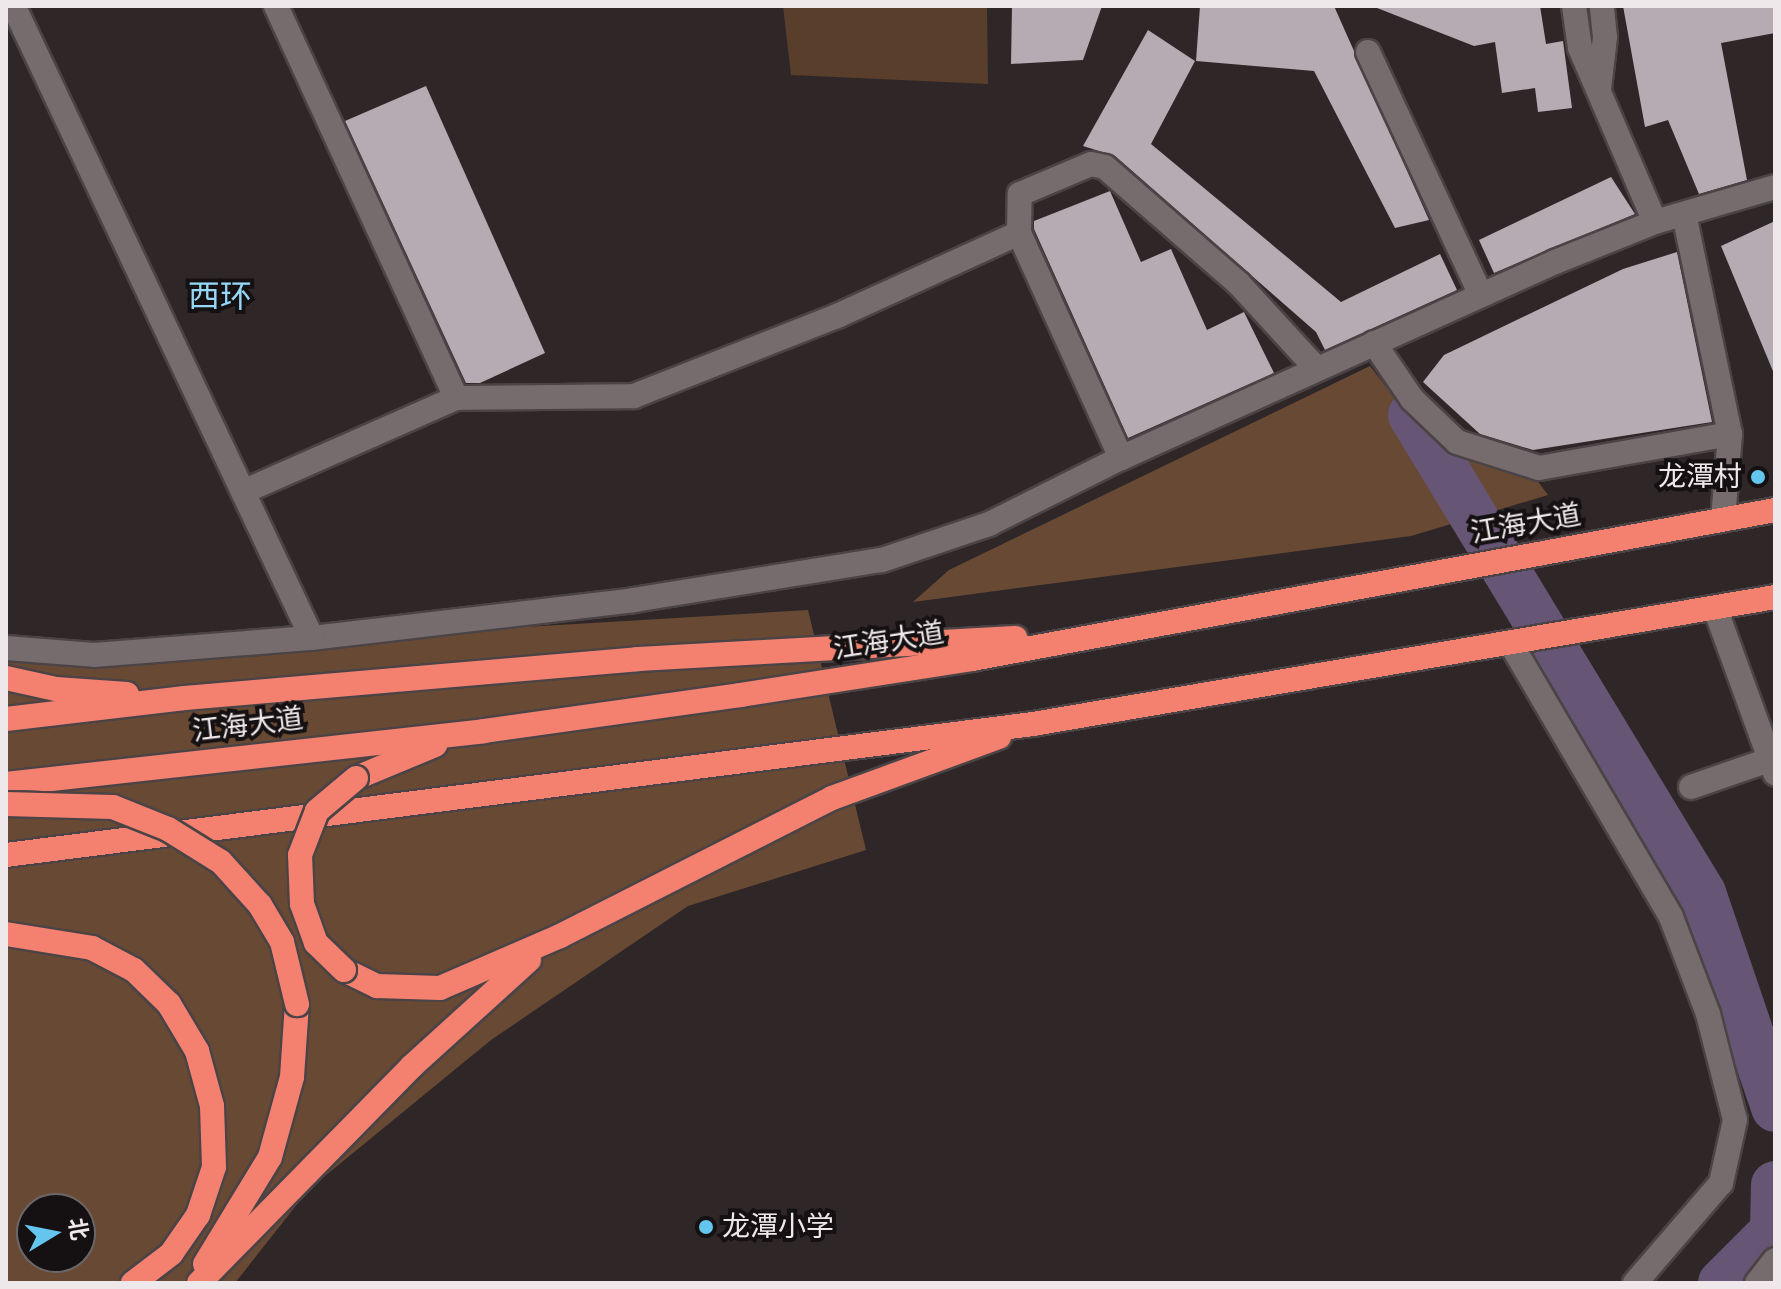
<!DOCTYPE html>
<html>
<head>
<meta charset="utf-8">
<style>
	body { margin:0 }
	#map { position:relative; width:1781px; height:1289px; overflow:hidden; background:#2f2628; font-family:"Source Sans 3","Noto Sans SC",sans-serif }
	div>[style] { position:absolute }
	.green>* { inset:0; background:#583e2b }
	.forest>* { inset:0; background:#684a34 }
	.river>* { height:48px; margin:-24px; padding:0 24px; transform-origin:24px; border-radius:24px; background:#665574 }
	.building>* { inset:0; background:#b5abb2 }
	.roads { filter:drop-shadow(2px 0 #4b4345) drop-shadow(-2px 0 #4b4345) drop-shadow(0 2px #4b4345) drop-shadow(0 -2px #4b4345) }
	.minor>* { height:24px; margin:-12px; padding:0 12px; transform-origin:12px; border-radius:12px; background:#766b6d }
	.highway>* { height:24px; margin:-12px; padding:0 12px; transform-origin:12px; border-radius:12px; background:#f4816f }
	.bridges { filter:drop-shadow(2px 0 #4b4345) drop-shadow(-2px 0 #4b4345) drop-shadow(0 2px #4b4345) drop-shadow(0 -2px #4b4345) }
	.highway-bridge>* { height:24px; margin:-12px; padding:0 12px; transform-origin:12px; border-radius:12px; background:#f4816f }
	.dots>* { width:22px; height:22px; translate:-50% -50%; box-sizing:border-box; border:4px solid #151011; border-radius:50% }
	span { translate:-50% -50%; white-space:nowrap; text-align:center; line-height:1.15; -webkit-text-stroke:8px #151011; paint-order:stroke }
	.poi-label { font-size:28px; color:#efe8ea }
	.right { translate:-100% -50%; text-align:right }
	.left { translate:0 -50%; text-align:left }
	.street-label { font-size:28px; color:#efe8ea }
	.quarter-label { font-size:32px; color:#94d7f6 }
	.frame { position:absolute; inset:0; border:8px solid #efe8ea; pointer-events:none }
	.north { position:absolute; left:16px; top:1193px; width:80px; height:80px; box-sizing:border-box; background:#151011; border:2px solid #6c6668; border-radius:50%; rotate:80deg; font-size:22px; font-weight:700; line-height:32px; text-align:center; color:#efe8ea }
	.north::after { content:''; display:block; margin:auto; width:28px; height:36px; background:#64c5ee; clip-path:polygon(50% 0,100% 100%,50% 72%,0 100%) }
</style>
</head>
<body>
<div id="map">
	<div class="green">
		<i style="clip-path:polygon(783px 6px,987px 6px,988px 84px,791px 75px)"></i>
	</div>
	<div class="forest">
		<i style="clip-path:polygon(1370px 366px,1419px 429px,1460px 455px,1533px 475px,1548px 495px,1411px 536px,913px 602px,949px 570px)"></i>
		<i style="clip-path:polygon(evenodd,808px 610px,866px 850px,688px 906px,491px 1040px,309px 1189px,235px 1283px,6px 1283px,6px 658px,808px 610px,32px 1209px,80px 1209px,80px 1257px,32px 1257px,32px 1209px)"></i>
	</div>
	<div class="river">
		<i style="left:1412px;top:415px;width:559px;rotate:58.76deg"></i>
		<i style="left:1702px;top:893px;width:227px;rotate:71.2deg"></i>
		<i style="left:1722px;top:1283px;width:74px;rotate:-45deg"></i>
		<i style="left:1774px;top:1231px;width:46px;rotate:-88.8deg"></i>
	</div>
	<div class="building">
		<i style="clip-path:polygon(1012px 6px,1102px 6px,1083px 60px,1011px 64px)"></i>
		<i style="clip-path:polygon(1200px 6px,1334px 6px,1429px 220px,1395px 228px,1314px 71px,1196px 61px)"></i>
		<i style="clip-path:polygon(1372px 6px,1540px 6px,1546px 44px,1563px 41px,1572px 108px,1538px 112px,1535px 88px,1502px 93px,1495px 42px,1474px 46px)"></i>
		<i style="clip-path:polygon(1623px 6px,1775px 6px,1775px 33px,1721px 43px,1747px 180px,1699px 194px,1668px 120px,1645px 127px)"></i>
		<i style="clip-path:polygon(1148px 30px,1195px 61px,1151px 144px,1341px 302px,1440px 254px,1457px 290px,1325px 350px,1316px 332px,1115px 156px,1083px 146px)"></i>
		<i style="clip-path:polygon(426px 86px,545px 353px,480px 383px,466px 383px,345px 121px)"></i>
		<i style="clip-path:polygon(1611px 177px,1635px 214px,1494px 273px,1479px 240px)"></i>
		<i style="clip-path:polygon(1110px 191px,1141px 262px,1171px 249px,1207px 330px,1244px 312px,1274px 373px,1128px 438px,1034px 229px,1034px 221px)"></i>
		<i style="clip-path:polygon(1775px 221px,1775px 376px,1721px 246px)"></i>
		<i style="clip-path:polygon(1677px 252px,1712px 422px,1533px 450px,1480px 434px,1423px 382px,1444px 355px,1623px 269px)"></i>
	</div>
	<div class="roads">
		<div class="minor">
			<i style="left:276px;top:6px;width:431px;rotate:65.3deg"></i>
			<i style="left:456px;top:398px;width:178px;rotate:-0.6deg"></i>
			<i style="left:634px;top:396px;width:218px;rotate:-21.5deg"></i>
			<i style="left:837px;top:316px;width:200px;rotate:-24.5deg"></i>
			<i style="left:1019px;top:233px;width:247px;rotate:65.6deg"></i>
			<i style="left:1574px;top:6px;width:42px;rotate:81.9deg"></i>
			<i style="left:1580px;top:48px;width:189px;rotate:66.7deg"></i>
			<i style="left:1368px;top:52px;width:266px;rotate:65.1deg"></i>
			<i style="left:1599px;top:89px;width:52px;rotate:-83.4deg"></i>
			<i style="left:1605px;top:37px;width:31px;rotate:-96deg"></i>
			<i style="left:1684px;top:214px;width:225px;rotate:78.2deg"></i>
			<i style="left:1730px;top:434px;width:85px;rotate:94.7deg"></i>
			<i style="left:1019px;top:233px;width:39px;rotate:-89deg"></i>
			<i style="left:1020px;top:194px;width:77px;rotate:-22.9deg"></i>
			<i style="left:1091px;top:164px;width:14px;rotate:12deg"></i>
			<i style="left:1105px;top:167px;width:178px;rotate:41.1deg"></i>
			<i style="left:1239px;top:284px;width:115px;rotate:47.5deg"></i>
			<i style="left:1374px;top:343px;width:68px;rotate:55.8deg"></i>
			<i style="left:1412px;top:399px;width:62px;rotate:43.7deg"></i>
			<i style="left:1457px;top:442px;width:86px;rotate:17.6deg"></i>
			<i style="left:1539px;top:468px;width:194px;rotate:-10.1deg"></i>
			<i style="left:243px;top:492px;width:233px;rotate:-23.8deg"></i>
			<i style="left:1715px;top:608px;width:176px;rotate:70deg"></i>
			<i style="left:312px;top:638px;width:324px;rotate:-6.7deg"></i>
			<i style="left:634px;top:600px;width:251px;rotate:-9.2deg"></i>
			<i style="left:882px;top:560px;width:113px;rotate:-18.6deg"></i>
			<i style="left:989px;top:524px;width:148px;rotate:-26.6deg"></i>
			<i style="left:1121px;top:458px;width:476px;rotate:-24.3deg"></i>
			<i style="left:1555px;top:262px;width:108px;rotate:-21.8deg"></i>
			<i style="left:1655px;top:222px;width:125px;rotate:-16.3deg"></i>
			<i style="left:1511px;top:644px;width:316px;rotate:59.6deg"></i>
			<i style="left:1671px;top:917px;width:104px;rotate:69.1deg"></i>
			<i style="left:1708px;top:1014px;width:109px;rotate:75.7deg"></i>
			<i style="left:1735px;top:1120px;width:65px;rotate:102.5deg"></i>
			<i style="left:1721px;top:1183px;width:132px;rotate:130.7deg"></i>
			<i style="left:6px;top:648px;width:88px;rotate:4.5deg"></i>
			<i style="left:94px;top:655px;width:219px;rotate:-4.5deg"></i>
			<i style="left:312px;top:638px;width:698px;rotate:-115.28deg"></i>
			<i style="left:1691px;top:787px;width:83px;rotate:-19.1deg"></i>
			<i style="left:1757px;top:1283px;width:29px;rotate:-52deg"></i>
		</div>
		<div class="highway">
			<i style="left:6px;top:678px;width:51px;rotate:12.4deg"></i>
			<i style="left:56px;top:689px;width:71px;rotate:4deg"></i>
			<i style="left:6px;top:719px;width:180px;rotate:-6.7deg"></i>
			<i style="left:185px;top:698px;width:454px;rotate:-4.9deg"></i>
			<i style="left:637px;top:659px;width:379px;rotate:-3.2deg"></i>
			<i style="left:356px;top:778px;width:86px;rotate:-22.7deg"></i>
			<i style="left:6px;top:784px;width:481px;rotate:-6.3deg"></i>
			<i style="left:484px;top:731px;width:259px;rotate:-8deg"></i>
			<i style="left:740px;top:695px;width:235px;rotate:-8.8deg"></i>
			<i style="left:972px;top:659px;width:817px;rotate:-10.51deg"></i>
			<i style="left:6px;top:855px;width:1035px;rotate:-7.27deg"></i>
			<i style="left:1033px;top:724px;width:753px;rotate:-9.71deg"></i>
			<i style="left:6px;top:934px;width:87px;rotate:9.2deg"></i>
			<i style="left:92px;top:948px;width:47px;rotate:27.6deg"></i>
			<i style="left:134px;top:970px;width:49px;rotate:44.2deg"></i>
			<i style="left:169px;top:1004px;width:55px;rotate:59.2deg"></i>
			<i style="left:197px;top:1051px;width:57px;rotate:74.7deg"></i>
			<i style="left:212px;top:1106px;width:61px;rotate:88.1deg"></i>
			<i style="left:214px;top:1167px;width:51px;rotate:108.4deg"></i>
			<i style="left:198px;top:1215px;width:47px;rotate:124.7deg"></i>
			<i style="left:171px;top:1254px;width:48px;rotate:142.7deg"></i>
			<i style="left:344px;top:970px;width:37px;rotate:26deg"></i>
			<i style="left:377px;top:986px;width:63px;rotate:1.8deg"></i>
			<i style="left:440px;top:988px;width:131px;rotate:-23.4deg"></i>
			<i style="left:560px;top:936px;width:305px;rotate:-26.9deg"></i>
			<i style="left:832px;top:798px;width:178px;rotate:-20.1deg"></i>
			<i style="left:205px;top:1264px;width:125px;rotate:-58.7deg"></i>
			<i style="left:270px;top:1157px;width:83px;rotate:-74.6deg"></i>
			<i style="left:292px;top:1077px;width:73px;rotate:-86.1deg"></i>
			<i style="left:199px;top:1283px;width:304px;rotate:-45.5deg"></i>
			<i style="left:412px;top:1066px;width:158px;rotate:-42.2deg"></i>
		</div>
	</div>
	<div class="bridges">
		<div class="highway-bridge">
			<i style="left:6px;top:804px;width:107px;rotate:1.6deg"></i>
			<i style="left:113px;top:807px;width:59px;rotate:21.8deg"></i>
			<i style="left:168px;top:829px;width:62px;rotate:31.9deg"></i>
			<i style="left:221px;top:862px;width:58px;rotate:47.8deg"></i>
			<i style="left:260px;top:905px;width:43px;rotate:59.3deg"></i>
			<i style="left:282px;top:942px;width:64px;rotate:76.4deg"></i>
			<i style="left:344px;top:970px;width:39px;rotate:-136deg"></i>
			<i style="left:316px;top:943px;width:41px;rotate:-109.7deg"></i>
			<i style="left:302px;top:904px;width:49px;rotate:-92.3deg"></i>
			<i style="left:300px;top:855px;width:47px;rotate:-68.9deg"></i>
			<i style="left:317px;top:811px;width:51px;rotate:-40.2deg"></i>
		</div>
	</div>
	<div class="dots">
		<i style="left:1758px;top:477px;background:#64c5ee"></i>
		<i style="left:706px;top:1227px;background:#64c5ee"></i>
	</div>
	<div class="poi-label">
		<span class="right" style="left:1742px;top:477px">龙潭村</span>
		<span class="left" style="left:722px;top:1227px">龙潭小学</span>
	</div>
	<div class="street-label">
		<span style="left:1526px;top:524px;rotate:-10deg">江海大道</span>
		<span style="left:889px;top:641px;rotate:-9deg">江海大道</span>
		<span style="left:248px;top:725px;rotate:-7deg">江海大道</span>
	</div>
	<div class="quarter-label">
		<span style="left:220px;top:297px">西环</span>
	</div>
	<div class="frame"></div>
	<div class="north">北</div>
</div>
</body>
</html>
